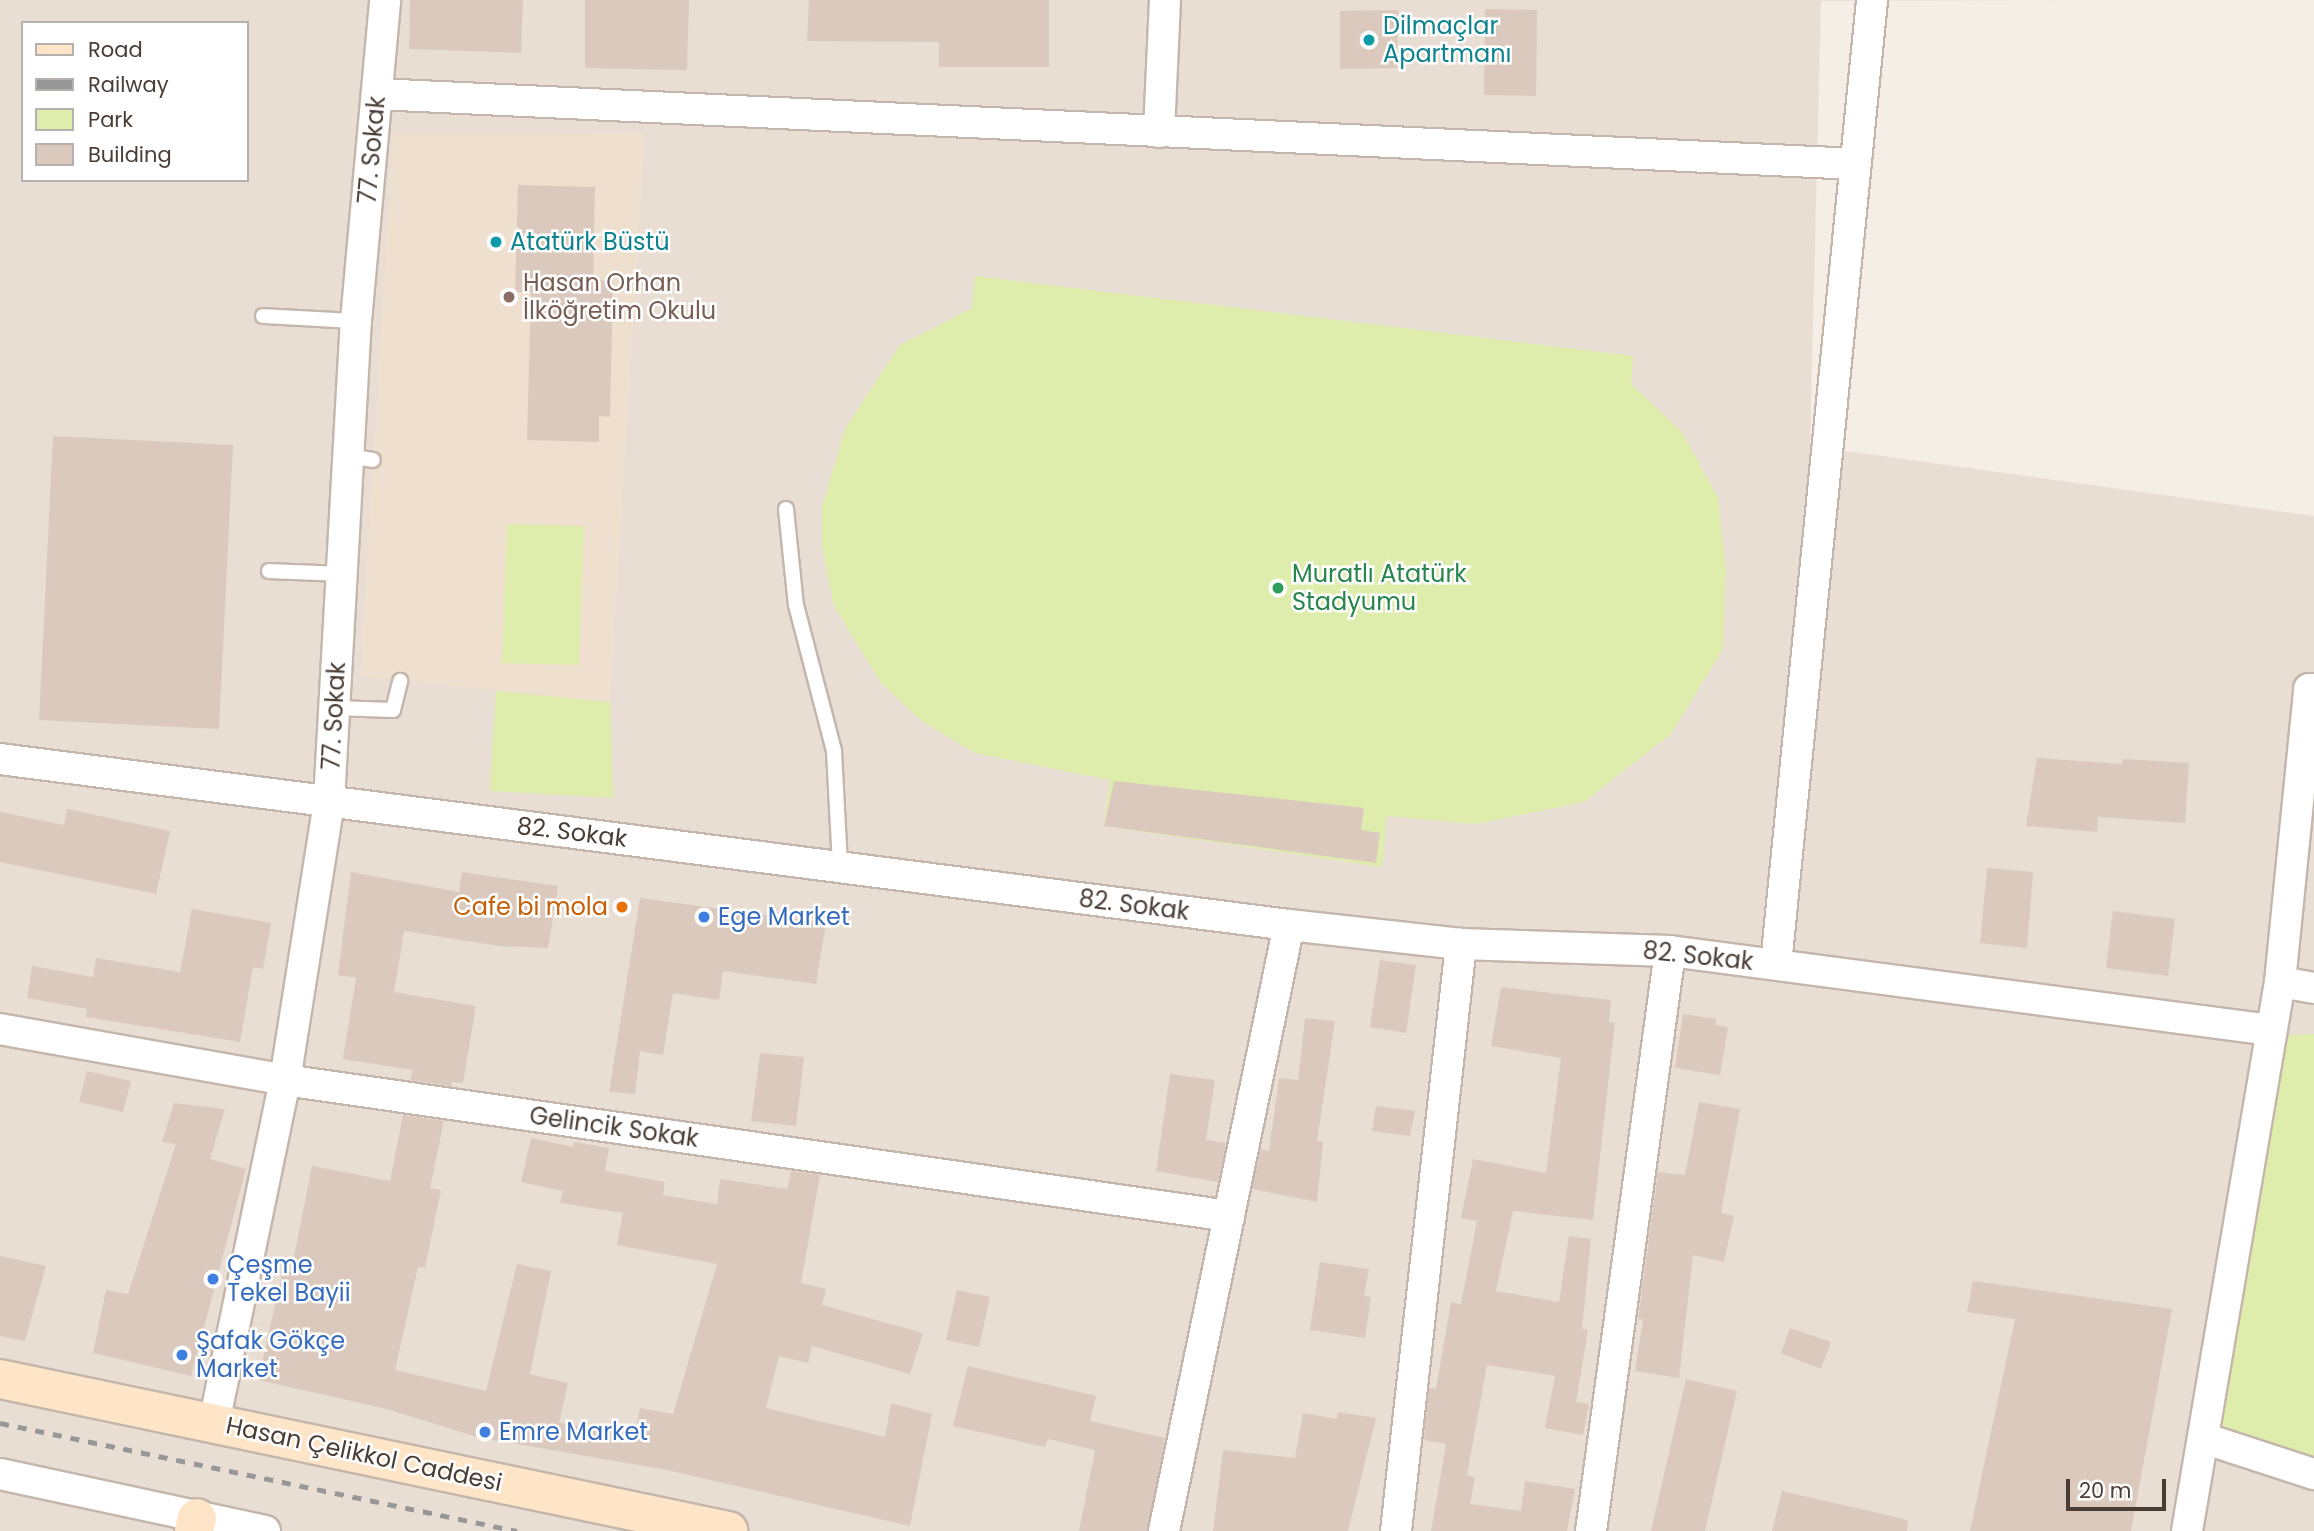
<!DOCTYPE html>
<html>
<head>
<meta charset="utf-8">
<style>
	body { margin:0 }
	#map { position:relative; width:2314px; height:1531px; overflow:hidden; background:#f5eee7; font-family:Poppins,sans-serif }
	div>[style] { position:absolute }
	.residential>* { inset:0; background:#e9ded4 }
	.education>* { inset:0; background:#efdfcf }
	.green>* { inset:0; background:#deedac }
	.building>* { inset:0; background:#dbc9be }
	.roads { filter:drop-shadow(2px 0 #c4b6ab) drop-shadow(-2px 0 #c4b6ab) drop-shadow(0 2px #c4b6ab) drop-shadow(0 -2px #c4b6ab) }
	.lane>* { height:14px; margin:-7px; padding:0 7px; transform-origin:7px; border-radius:7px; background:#fff }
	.street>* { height:30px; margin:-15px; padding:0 15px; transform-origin:15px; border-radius:15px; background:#fff }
	.secondary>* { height:38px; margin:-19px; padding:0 19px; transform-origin:19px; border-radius:19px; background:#ffe5c7 }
	.rail>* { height:5px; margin-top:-2.5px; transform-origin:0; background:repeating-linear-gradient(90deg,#979797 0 9px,transparent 0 18px) }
	.dots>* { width:19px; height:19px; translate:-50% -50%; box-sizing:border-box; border:4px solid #fff; border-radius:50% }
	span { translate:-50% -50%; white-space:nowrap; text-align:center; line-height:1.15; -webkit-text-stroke:5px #fff; paint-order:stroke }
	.culture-label { font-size:24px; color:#0d838f }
	.left { translate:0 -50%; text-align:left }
	.street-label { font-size:24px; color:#493d35 }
	.education-label { font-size:24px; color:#785e54 }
	.leisure-label { font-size:24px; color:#27864d }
	.food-label { font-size:24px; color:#c56008 }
	.right { translate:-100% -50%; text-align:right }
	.shop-label { font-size:24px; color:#366cbe }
	.legend { position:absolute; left:21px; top:21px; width:228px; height:161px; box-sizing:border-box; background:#fff; border:2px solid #b6b1ae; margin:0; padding:9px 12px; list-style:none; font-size:21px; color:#493d35 }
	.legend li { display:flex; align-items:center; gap:14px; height:35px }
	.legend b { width:35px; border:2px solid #b6b1ae }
	.scale { position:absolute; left:2066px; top:1479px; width:100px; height:32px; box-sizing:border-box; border:4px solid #493d35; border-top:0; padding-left:9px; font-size:21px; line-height:24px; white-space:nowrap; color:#493d35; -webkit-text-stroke:5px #fff; paint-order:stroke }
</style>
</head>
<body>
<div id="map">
	<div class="residential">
		<i style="clip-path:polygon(evenodd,0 0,2076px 0,1821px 1px,1810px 446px,2314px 516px,2314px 1531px,0 1531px,0 0,23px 23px,247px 23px,247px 180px,23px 180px,23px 23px)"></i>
	</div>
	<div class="education">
		<i style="clip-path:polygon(645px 133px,610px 702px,360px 676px,393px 134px)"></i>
	</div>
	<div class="green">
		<i style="clip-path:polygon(975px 276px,1633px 356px,1631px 384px,1682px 432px,1718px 498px,1726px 570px,1723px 649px,1671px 734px,1584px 802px,1476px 824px,1387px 816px,1382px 867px,1104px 826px,1110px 780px,975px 753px,923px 722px,881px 683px,834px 606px,822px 546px,822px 506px,846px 427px,900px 345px,972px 308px)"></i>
		<i style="clip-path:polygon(507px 524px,584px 526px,579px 665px,502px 663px)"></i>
		<i style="clip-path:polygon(496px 691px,610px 702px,613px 798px,490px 791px)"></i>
		<i style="clip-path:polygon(2314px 1034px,2314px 1483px,2205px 1440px,2284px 1035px)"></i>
	</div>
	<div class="building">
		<i style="clip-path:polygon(410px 0,523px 0,521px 53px,409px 49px)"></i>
		<i style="clip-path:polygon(585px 0,689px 0,687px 70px,585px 68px)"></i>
		<i style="clip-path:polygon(809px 0,1049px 0,1049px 67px,939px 67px,939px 42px,807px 41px)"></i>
		<i style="clip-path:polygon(1485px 9px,1537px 10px,1536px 96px,1484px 95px)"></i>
		<i style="clip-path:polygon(1398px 10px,1397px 68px,1340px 69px,1340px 11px)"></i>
		<i style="clip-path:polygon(518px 185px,595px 187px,593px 280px,613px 281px,610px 417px,599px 416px,599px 442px,527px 440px,531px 293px,515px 292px)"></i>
		<i style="clip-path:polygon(53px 436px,233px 445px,219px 729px,39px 720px)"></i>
		<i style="clip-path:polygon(2037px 758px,2122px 764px,2123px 759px,2189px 763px,2185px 823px,2098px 817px,2097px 832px,2026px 826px)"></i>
		<i style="clip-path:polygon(1114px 781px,1364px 808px,1361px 830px,1380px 833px,1376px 863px,1104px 826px)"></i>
		<i style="clip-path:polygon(67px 809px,170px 831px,156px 894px,0 862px,0 812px,64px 825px)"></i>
		<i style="clip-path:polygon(1987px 868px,2033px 872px,2027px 948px,1980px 943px)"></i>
		<i style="clip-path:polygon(351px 872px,459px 892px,462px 872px,558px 886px,548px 948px,499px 946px,404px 931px,394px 992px,476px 1006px,463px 1083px,452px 1082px,451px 1086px,410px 1080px,413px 1070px,343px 1059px,356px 978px,338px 975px)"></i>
		<i style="clip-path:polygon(640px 898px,826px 923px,816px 984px,723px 971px,719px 1000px,673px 993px,663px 1055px,640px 1051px,635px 1094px,609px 1092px)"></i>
		<i style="clip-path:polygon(192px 909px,271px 923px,263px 969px,253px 967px,240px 1042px,86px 1017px,87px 1009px,27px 998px,32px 966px,93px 977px,96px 958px,180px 972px)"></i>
		<i style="clip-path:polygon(2113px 911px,2175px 919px,2168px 976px,2106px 968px)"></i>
		<i style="clip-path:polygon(1380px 960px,1416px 965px,1406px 1033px,1370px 1027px)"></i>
		<i style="clip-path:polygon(1501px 987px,1611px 1000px,1609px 1022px,1615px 1023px,1593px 1220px,1513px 1211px,1496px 1291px,1559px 1302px,1569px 1236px,1591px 1239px,1582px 1329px,1588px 1330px,1576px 1402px,1589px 1404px,1583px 1435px,1545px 1428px,1555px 1376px,1487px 1365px,1467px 1475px,1475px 1477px,1470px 1504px,1521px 1511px,1525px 1481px,1575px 1489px,1567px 1531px,1431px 1531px,1446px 1444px,1424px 1440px,1429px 1388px,1436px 1389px,1451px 1302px,1461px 1304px,1477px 1221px,1461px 1218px,1473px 1159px,1546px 1173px,1561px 1058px,1491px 1046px)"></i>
		<i style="clip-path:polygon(1683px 1014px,1717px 1019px,1715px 1025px,1728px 1027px,1720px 1075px,1675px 1068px)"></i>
		<i style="clip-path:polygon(1305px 1018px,1335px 1021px,1317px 1141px,1323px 1142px,1317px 1202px,1252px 1189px,1261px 1149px,1269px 1151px,1279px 1078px,1298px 1080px)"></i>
		<i style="clip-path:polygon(760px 1053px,804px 1057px,796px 1126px,751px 1121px)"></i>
		<i style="clip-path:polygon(87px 1071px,131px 1081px,123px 1112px,79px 1102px)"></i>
		<i style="clip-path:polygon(1170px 1074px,1215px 1080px,1206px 1140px,1226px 1143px,1218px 1182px,1156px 1171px)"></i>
		<i style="clip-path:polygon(1699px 1102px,1740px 1109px,1721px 1213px,1734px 1216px,1724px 1262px,1693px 1255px,1679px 1378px,1635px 1371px,1643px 1320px,1638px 1319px,1658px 1172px,1685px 1175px)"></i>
		<i style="clip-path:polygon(174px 1103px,225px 1109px,210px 1159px,246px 1169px,191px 1376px,93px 1353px,106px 1290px,128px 1294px,176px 1144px,162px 1142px)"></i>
		<i style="clip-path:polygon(1376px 1106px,1415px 1111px,1410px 1136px,1372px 1131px)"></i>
		<i style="clip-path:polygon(403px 1115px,444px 1121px,430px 1188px,441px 1190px,425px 1268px,418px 1267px,395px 1370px,486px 1391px,517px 1264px,551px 1271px,530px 1374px,568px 1383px,559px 1423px,635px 1434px,640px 1408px,673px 1414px,717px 1264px,617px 1245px,623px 1213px,560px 1203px,563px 1191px,521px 1182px,531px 1138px,573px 1147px,574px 1142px,609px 1148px,605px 1171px,665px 1182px,663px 1195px,717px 1204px,720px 1179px,787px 1189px,791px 1171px,820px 1175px,801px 1283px,826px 1289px,822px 1305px,923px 1333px,910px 1374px,812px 1346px,808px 1363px,779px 1356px,766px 1408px,885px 1437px,891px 1403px,932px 1414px,910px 1526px,667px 1470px,477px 1437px,387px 1409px,258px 1380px,283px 1270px,291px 1272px,312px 1166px,390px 1181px)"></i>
		<i style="clip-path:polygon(0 1256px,46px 1266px,25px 1341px,0 1336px)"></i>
		<i style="clip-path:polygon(1320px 1262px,1369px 1269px,1364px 1296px,1371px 1297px,1365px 1338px,1310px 1330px)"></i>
		<i style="clip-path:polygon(1973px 1281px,2172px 1309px,2131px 1531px,1970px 1531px,2015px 1319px,1967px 1312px)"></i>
		<i style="clip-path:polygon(957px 1290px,990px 1297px,979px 1347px,946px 1340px)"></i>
		<i style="clip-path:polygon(1790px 1328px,1831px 1342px,1821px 1369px,1781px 1353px)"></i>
		<i style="clip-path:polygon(968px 1366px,1096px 1396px,1090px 1421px,1165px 1438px,1147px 1531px,1079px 1531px,1095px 1450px,1048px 1439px,1045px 1447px,953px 1426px)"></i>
		<i style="clip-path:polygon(1686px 1379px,1737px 1391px,1705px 1531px,1651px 1531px)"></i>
		<i style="clip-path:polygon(1338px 1412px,1376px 1418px,1348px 1531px,1213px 1531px,1223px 1450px,1295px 1458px,1303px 1413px,1337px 1419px)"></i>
		<i style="clip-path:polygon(1782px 1491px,1908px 1520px,1907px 1531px,1772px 1531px)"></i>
	</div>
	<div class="roads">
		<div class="lane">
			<i style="left:263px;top:316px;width:93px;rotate:3.1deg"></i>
			<i style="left:348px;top:456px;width:25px;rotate:9deg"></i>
			<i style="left:786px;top:509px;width:97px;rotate:84.1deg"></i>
			<i style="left:796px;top:605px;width:151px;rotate:75.4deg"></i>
			<i style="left:834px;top:751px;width:116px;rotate:87deg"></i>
			<i style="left:269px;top:571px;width:73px;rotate:2.4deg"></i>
			<i style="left:334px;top:708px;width:59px;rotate:1.9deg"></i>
			<i style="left:393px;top:710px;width:30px;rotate:-76deg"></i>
		</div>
		<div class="street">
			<i style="left:377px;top:94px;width:1480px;rotate:2.71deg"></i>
			<i style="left:1159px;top:132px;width:132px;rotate:-87.4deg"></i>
			<i style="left:0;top:759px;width:1300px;rotate:7.34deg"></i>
			<i style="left:1289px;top:925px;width:173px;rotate:6.3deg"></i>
			<i style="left:1461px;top:944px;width:209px;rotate:1.9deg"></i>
			<i style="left:1670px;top:951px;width:605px;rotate:7.5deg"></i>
			<i style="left:1776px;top:964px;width:969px;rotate:-84.31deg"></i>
			<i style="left:2280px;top:982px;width:35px;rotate:10deg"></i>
			<i style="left:0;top:1029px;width:290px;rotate:10.1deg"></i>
			<i style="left:285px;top:1080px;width:954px;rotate:8.2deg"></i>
			<i style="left:214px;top:1423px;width:350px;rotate:-78.3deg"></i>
			<i style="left:285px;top:1080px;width:282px;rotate:-81deg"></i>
			<i style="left:329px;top:801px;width:481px;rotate:-86.8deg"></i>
			<i style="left:356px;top:321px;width:322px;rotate:-84.8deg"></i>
			<i style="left:2203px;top:1438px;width:117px;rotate:18deg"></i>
			<i style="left:0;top:1474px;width:271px;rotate:12.1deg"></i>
			<i style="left:1164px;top:1531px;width:619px;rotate:-78.35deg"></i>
			<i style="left:1396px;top:1531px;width:591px;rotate:-83.68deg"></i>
			<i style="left:1591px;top:1531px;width:585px;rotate:-82.24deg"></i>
			<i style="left:2187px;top:1531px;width:557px;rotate:-80.39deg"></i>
			<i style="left:2280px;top:982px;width:294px;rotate:-84.3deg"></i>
			<i style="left:2309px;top:689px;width:5px"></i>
		</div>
		<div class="secondary">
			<i style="left:0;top:1379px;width:744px;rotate:11.79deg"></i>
			<i style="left:194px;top:1531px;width:13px;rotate:-77deg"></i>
		</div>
	</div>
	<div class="rail">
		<i style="left:0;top:1423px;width:528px;rotate:11.8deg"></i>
	</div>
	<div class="dots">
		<i style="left:1369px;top:40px;background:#0f9aa8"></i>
		<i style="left:496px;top:242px;background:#0f9aa8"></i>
		<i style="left:509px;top:297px;background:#8d6e63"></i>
		<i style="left:1278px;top:588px;background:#2e9e5b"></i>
		<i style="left:622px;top:907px;background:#e8710a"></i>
		<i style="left:704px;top:917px;background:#3f7fe0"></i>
		<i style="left:213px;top:1279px;background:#3f7fe0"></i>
		<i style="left:182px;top:1355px;background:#3f7fe0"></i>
		<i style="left:485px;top:1432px;background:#3f7fe0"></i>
	</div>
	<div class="culture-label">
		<span class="left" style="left:1383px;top:40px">Dilmaçlar<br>Apartmanı</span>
		<span class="left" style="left:510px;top:242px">Atatürk Büstü</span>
	</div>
	<div class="street-label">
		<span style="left:372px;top:150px;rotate:-85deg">77. Sokak</span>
		<span style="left:334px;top:716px;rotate:-87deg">77. Sokak</span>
		<span style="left:572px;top:832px;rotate:7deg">82. Sokak</span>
		<span style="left:1134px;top:905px;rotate:7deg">82. Sokak</span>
		<span style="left:1698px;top:956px;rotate:6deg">82. Sokak</span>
		<span style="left:614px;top:1127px;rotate:8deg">Gelincik Sokak</span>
		<span style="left:364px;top:1454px;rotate:12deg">Hasan Çelikkol Caddesi</span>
	</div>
	<div class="education-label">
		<span class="left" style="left:523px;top:297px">Hasan Orhan<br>İlköğretim Okulu</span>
	</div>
	<div class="leisure-label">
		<span class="left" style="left:1292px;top:588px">Muratlı Atatürk<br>Stadyumu</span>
	</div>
	<div class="food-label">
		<span class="right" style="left:608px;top:907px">Cafe bi mola</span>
	</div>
	<div class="shop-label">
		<span class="left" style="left:718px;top:917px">Ege Market</span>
		<span class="left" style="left:227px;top:1279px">Çeşme<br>Tekel Bayii</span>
		<span class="left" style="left:196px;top:1355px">Şafak Gökçe<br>Market</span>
		<span class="left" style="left:499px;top:1432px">Emre Market</span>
	</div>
	<ul class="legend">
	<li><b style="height:9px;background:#ffe5c7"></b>Road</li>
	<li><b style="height:9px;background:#979797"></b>Railway</li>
	<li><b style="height:19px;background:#deedac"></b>Park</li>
	<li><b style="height:19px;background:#dbc9be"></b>Building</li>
	</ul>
	<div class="scale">20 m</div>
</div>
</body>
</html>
